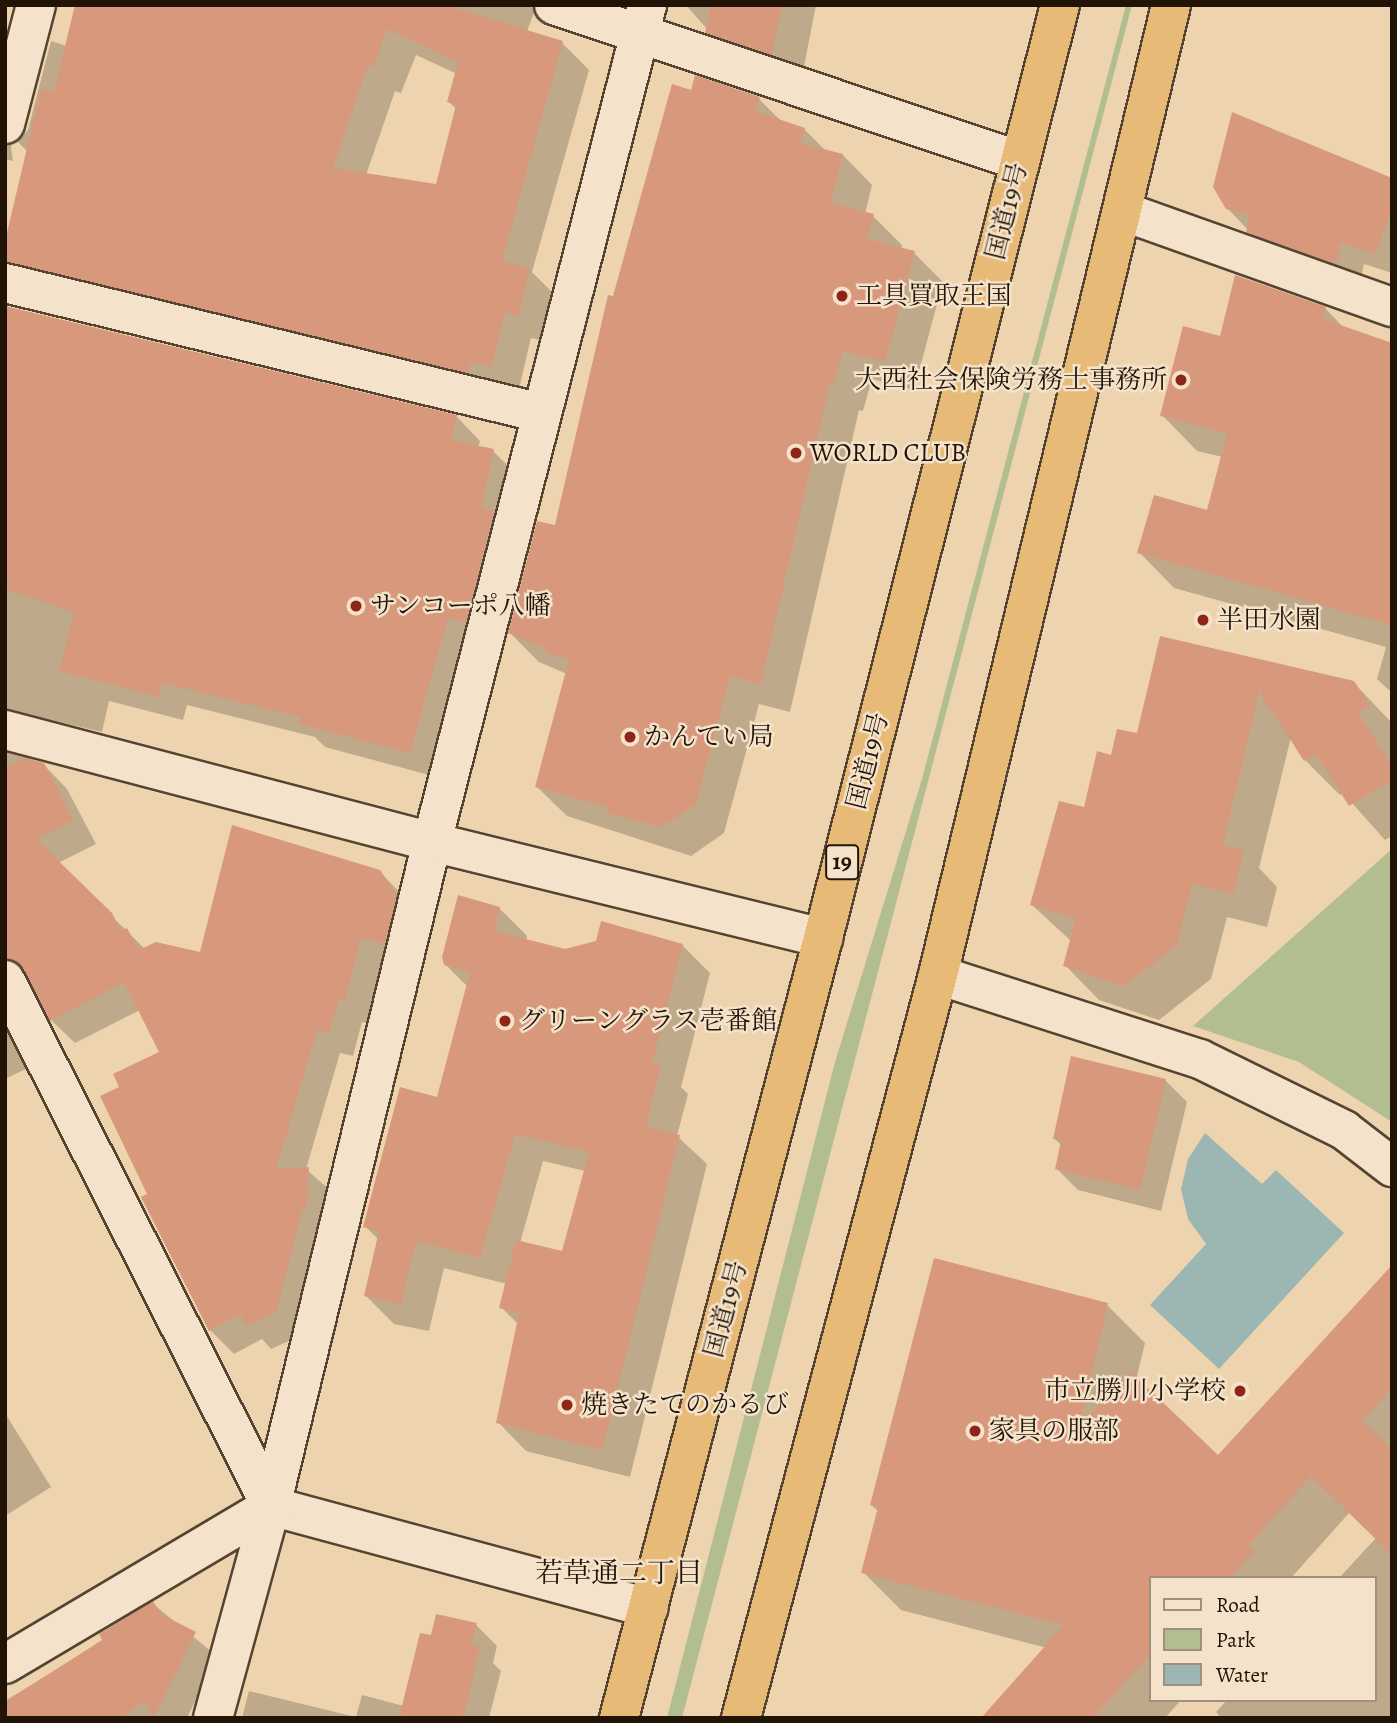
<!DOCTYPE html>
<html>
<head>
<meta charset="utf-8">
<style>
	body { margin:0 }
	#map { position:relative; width:1397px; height:1723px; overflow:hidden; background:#eed4ae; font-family:Alegreya,"Noto Serif JP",serif }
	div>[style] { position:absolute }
	.green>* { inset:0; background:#b2be8f }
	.water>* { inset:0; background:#9cb7b3 }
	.shadow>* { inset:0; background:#0003 }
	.building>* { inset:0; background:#d8987c }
	.roads { filter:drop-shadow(2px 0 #544431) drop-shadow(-2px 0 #544431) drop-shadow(0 2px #544431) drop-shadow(0 -2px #544431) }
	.street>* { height:38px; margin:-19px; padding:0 19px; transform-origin:19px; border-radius:19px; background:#f4e3ca }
	.highway>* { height:38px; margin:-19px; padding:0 19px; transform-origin:19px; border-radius:19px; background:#e7ba77 }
	.dots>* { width:19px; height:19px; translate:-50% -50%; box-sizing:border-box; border:4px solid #f4e3ca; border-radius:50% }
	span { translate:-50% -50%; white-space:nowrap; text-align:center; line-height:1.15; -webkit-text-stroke:5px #f4e3ca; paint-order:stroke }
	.shield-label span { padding:2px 5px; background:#f4e3ca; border:2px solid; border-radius:5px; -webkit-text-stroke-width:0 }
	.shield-label { font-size:24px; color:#211407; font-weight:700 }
	.street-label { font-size:26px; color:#211407 }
	.poi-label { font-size:26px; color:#211407 }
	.left { translate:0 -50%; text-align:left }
	.right { translate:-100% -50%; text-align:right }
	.neighbourhood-label { font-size:28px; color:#211407 }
	.frame { position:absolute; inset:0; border:7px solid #211407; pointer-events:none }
	.legend { position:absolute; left:1149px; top:1576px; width:228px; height:126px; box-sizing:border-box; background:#f4e3ca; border:2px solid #a0907c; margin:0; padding:9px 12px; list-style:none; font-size:21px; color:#211407 }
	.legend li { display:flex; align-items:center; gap:14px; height:35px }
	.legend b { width:35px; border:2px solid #a0907c }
</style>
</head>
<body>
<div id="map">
	<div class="green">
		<i style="clip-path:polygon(1126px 5px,1132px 5px,682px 1718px,667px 1718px,835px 1062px,922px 779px)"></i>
		<i style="clip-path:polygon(1392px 849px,1392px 1122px,1299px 1062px,1193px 1026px)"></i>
	</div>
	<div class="water">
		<i style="clip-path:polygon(1205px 1133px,1262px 1184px,1276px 1170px,1344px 1233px,1219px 1369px,1150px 1305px,1206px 1244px,1188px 1219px,1181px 1189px,1188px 1159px)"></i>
	</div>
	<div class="shadow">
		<i style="clip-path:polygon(evenodd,77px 5px,537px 5px,527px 31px,562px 43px,589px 70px,532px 272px,556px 296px,545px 341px,531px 338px,518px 393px,48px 290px,22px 264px,28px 152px,18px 142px,28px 130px,51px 41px,67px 46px,77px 5px,416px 55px,457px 74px,449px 102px,457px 110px,437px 186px,366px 175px,395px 91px,401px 93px,416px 55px)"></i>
		<i style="clip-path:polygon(686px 5px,816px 5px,801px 82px,735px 61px)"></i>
		<i style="clip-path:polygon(5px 28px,34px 56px,11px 147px,13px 161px,5px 159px)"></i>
		<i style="clip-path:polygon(693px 92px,759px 99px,782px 122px,804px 129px,826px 151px,843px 155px,872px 185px,865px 214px,873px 216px,902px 245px,901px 249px,914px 253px,943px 282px,914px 390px,872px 379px,863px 411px,859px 410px,790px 712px,759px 704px,724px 833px,691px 856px,567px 816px,537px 787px,567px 674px,539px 662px,510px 633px,556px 527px,614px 298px)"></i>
		<i style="clip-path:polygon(1392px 180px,1392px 273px,1364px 264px,1359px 286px,1271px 254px,1227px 208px)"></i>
		<i style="clip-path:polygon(1325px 308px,1345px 329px,1392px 345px,1392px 693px,1377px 679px,1386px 647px,1174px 588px,1139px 552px,1208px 512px,1223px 457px,1197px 451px,1162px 415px,1221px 338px)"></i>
		<i style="clip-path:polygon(5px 322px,457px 417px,480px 441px,478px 448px,493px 451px,517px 475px,433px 776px,325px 747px,315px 737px,187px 705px,183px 720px,109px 701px,102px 732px,30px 715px,39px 733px,7px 749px,43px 764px,67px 789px,96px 844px,58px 863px,145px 949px,202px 954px,379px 871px,403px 896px,369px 1023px,362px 1022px,353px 1056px,340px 1053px,306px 1169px,332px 1192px,300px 1336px,271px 1349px,262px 1339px,234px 1354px,210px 1330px,150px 1194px,121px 1087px,162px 1053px,140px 1010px,75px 1043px,51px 1020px,32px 985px,19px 984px,34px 1065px,5px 1079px)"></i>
		<i style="clip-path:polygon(1162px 638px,1353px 682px,1392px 723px,1392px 836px,1385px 840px,1343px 793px,1340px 795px,1305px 760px,1291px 737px,1259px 868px,1277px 887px,1267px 927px,1227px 917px,1211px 979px,1159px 1020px,1099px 1000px,1065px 965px,1071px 941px,1032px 905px,1112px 757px,1139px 735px)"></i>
		<i style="clip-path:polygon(evenodd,499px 908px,527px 936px,526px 941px,565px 951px,682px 945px,710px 973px,681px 1087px,688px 1094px,677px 1136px,707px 1164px,630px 1477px,526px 1451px,498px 1422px,519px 1325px,501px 1307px,507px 1284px,444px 1268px,429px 1331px,394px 1324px,366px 1296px,379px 1240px,365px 1226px,438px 1099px,468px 987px,445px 964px,499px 908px,543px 1161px,585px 1171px,563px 1254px,520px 1243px,543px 1161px)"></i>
		<i style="clip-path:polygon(1165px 1080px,1187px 1102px,1161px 1211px,1078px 1190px,1057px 1169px,1062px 1146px,1055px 1139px)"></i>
		<i style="clip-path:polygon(1392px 1267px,1392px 1718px,1221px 1718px,1216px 1712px,1227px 1700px,1374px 1700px,1374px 1578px,1339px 1578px,1376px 1538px,1350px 1512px,1291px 1578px,1150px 1578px,1150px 1700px,1181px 1700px,1165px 1718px,989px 1718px,1047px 1648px,901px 1610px,863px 1572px,879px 1512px,871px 1505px,1107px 1305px,1145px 1343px,1136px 1380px,1218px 1458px)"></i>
		<i style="clip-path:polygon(5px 1413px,51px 1487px,5px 1516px)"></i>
		<i style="clip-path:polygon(153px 1604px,217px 1656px,187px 1718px,5px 1718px,5px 1701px,104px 1640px)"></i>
		<i style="clip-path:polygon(476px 1625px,497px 1646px,493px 1663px,501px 1671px,489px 1718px,242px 1718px,249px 1691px,356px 1717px,362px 1695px,404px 1706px,432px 1637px)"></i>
	</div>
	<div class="building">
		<i style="clip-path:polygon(evenodd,75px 5px,445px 5px,563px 41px,502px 261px,530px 268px,519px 316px,505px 312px,492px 367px,471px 362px,468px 373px,5px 262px,5px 241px,41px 89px,54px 92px,75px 5px,387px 29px,458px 62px,447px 102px,456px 105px,436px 184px,333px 168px,368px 65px,374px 67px,387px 29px)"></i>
		<i style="clip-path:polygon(711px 5px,782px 5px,772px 55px,705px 33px)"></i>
		<i style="clip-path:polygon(695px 75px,760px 97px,755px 111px,805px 128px,800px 143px,843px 154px,831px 203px,874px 214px,867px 239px,915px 251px,885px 362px,843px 351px,834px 383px,830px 382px,761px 684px,730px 676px,696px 804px,661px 827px,606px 813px,608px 807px,535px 787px,569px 659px,545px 653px,546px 648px,508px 633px,537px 521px,555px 525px,608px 295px,613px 296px,672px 84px,691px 90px)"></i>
		<i style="clip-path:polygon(1232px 112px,1392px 178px,1392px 209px,1375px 254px,1341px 242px,1336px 264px,1246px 232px,1250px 215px,1226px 209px,1213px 187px)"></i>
		<i style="clip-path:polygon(1235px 275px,1326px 307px,1323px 319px,1392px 343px,1392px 625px,1137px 553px,1154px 495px,1207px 510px,1227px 433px,1160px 416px,1183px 326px,1220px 336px)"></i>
		<i style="clip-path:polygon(5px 306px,457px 415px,451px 440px,494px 449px,481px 508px,494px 511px,466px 623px,448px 618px,410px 753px,299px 724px,301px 717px,163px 683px,159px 697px,59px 671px,74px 612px,5px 589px)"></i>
		<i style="clip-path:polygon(1160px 636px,1354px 681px,1370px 705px,1358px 713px,1392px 766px,1392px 780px,1349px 806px,1316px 754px,1304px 761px,1259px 691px,1223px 845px,1244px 850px,1233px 894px,1192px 884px,1177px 945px,1124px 986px,1063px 966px,1076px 918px,1030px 905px,1059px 801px,1084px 807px,1097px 751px,1111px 755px,1117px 729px,1137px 733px)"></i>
		<i style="clip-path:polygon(25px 758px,44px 763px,73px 820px,36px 839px,112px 913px,121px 931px,127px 928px,139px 950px,156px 942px,200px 952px,232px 825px,380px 870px,397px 895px,385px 944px,361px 938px,345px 1000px,339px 999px,329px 1033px,317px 1030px,276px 1169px,309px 1167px,306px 1212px,302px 1210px,276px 1312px,246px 1326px,241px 1314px,209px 1331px,141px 1197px,147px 1194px,100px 1096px,119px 1087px,113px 1074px,159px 1052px,124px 982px,50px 1021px,24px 970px,5px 958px,5px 768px)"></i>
		<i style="clip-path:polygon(458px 895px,500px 907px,494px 931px,565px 949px,596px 941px,601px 921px,683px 944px,652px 1063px,661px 1064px,646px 1126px,680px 1135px,602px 1450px,496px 1423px,519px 1313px,499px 1308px,516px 1240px,562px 1251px,589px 1152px,515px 1134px,480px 1258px,416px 1241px,401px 1304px,364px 1296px,379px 1231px,363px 1227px,400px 1087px,437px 1097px,470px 972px,444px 965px,442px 957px)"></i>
		<i style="clip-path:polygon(1071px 1056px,1166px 1079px,1140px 1190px,1055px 1169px,1061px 1141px,1053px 1139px)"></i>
		<i style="clip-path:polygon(934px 1258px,1108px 1303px,1080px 1425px,1131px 1372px,1218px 1455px,1392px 1265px,1392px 1388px,1362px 1421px,1392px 1449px,1392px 1555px,1311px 1476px,1248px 1546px,1254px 1552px,1230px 1578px,1150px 1578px,1150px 1655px,1093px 1718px,981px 1718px,1064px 1625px,861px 1573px,878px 1507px,870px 1505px)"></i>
		<i style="clip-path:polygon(153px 1601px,161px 1614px,196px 1632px,154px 1718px,144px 1702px,121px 1718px,5px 1718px,5px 1702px,102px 1640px,99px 1634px)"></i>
		<i style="clip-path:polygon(436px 1614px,477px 1623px,471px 1645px,480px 1647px,463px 1718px,399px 1718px,420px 1633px,431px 1635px)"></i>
	</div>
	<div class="roads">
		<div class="street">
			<i style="left:554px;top:5px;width:490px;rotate:18.5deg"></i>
			<i style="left:5px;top:124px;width:123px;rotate:-75.4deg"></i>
			<i style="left:1122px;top:211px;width:287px;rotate:19.6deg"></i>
			<i style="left:5px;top:283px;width:552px;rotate:13.63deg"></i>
			<i style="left:5px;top:730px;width:441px;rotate:14.7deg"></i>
			<i style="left:432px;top:842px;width:403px;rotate:13.8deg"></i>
			<i style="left:938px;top:975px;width:275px;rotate:17.8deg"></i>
			<i style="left:1200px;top:1059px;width:161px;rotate:26.2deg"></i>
			<i style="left:1344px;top:1130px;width:61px;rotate:37.6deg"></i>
			<i style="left:5px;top:980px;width:589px;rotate:63.17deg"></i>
			<i style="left:271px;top:1506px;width:220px;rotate:105.3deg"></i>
			<i style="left:271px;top:1506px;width:391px;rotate:15.1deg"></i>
			<i style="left:5px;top:1664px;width:309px;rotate:-30.7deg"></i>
			<i style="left:271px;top:1506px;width:683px;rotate:-76.37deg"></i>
			<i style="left:432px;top:842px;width:864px;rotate:-75.59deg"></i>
		</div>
		<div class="highway">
			<i style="left:619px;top:1718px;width:806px;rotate:-75.34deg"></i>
			<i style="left:823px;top:938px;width:963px;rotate:-75.75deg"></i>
			<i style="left:741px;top:1718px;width:769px;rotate:-75.15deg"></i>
			<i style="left:938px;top:975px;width:998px;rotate:-76.49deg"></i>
		</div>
	</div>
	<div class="dots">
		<i style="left:842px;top:296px;background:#8f2418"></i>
		<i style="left:1181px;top:380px;background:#8f2418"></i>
		<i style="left:796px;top:453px;background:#8f2418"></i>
		<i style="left:356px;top:606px;background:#8f2418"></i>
		<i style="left:1203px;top:620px;background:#8f2418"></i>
		<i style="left:630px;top:737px;background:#8f2418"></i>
		<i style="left:505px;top:1021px;background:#8f2418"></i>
		<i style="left:1240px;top:1391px;background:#8f2418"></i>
		<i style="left:567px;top:1405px;background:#8f2418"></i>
		<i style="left:975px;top:1431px;background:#8f2418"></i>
	</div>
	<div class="shield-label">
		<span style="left:842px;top:862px">19</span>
	</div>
	<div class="street-label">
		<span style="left:1007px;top:211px;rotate:-76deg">国道19号</span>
		<span style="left:868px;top:761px;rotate:-76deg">国道19号</span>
		<span style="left:726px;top:1309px;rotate:-75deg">国道19号</span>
	</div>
	<div class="poi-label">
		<span class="left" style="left:856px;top:296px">工具買取王国</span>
		<span class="right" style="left:1167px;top:380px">大西社会保険労務士事務所</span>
		<span class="left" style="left:810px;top:453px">WORLD CLUB</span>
		<span class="left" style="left:370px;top:606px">サンコーポ八幡</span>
		<span class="left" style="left:1217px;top:620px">半田水園</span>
		<span class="left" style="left:644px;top:737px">かんてい局</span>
		<span class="left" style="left:519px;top:1021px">グリーングラス壱番館</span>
		<span class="right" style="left:1226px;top:1391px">市立勝川小学校</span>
		<span class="left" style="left:581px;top:1405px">焼きたてのかるび</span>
		<span class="left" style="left:989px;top:1431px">家具の服部</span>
	</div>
	<div class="neighbourhood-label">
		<span style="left:619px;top:1573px">若草通二丁目</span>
	</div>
	<div class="frame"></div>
	<ul class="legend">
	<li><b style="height:9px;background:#f4e3ca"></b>Road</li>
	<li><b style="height:19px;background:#b2be8f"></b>Park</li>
	<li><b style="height:19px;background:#9cb7b3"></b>Water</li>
	</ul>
</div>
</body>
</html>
